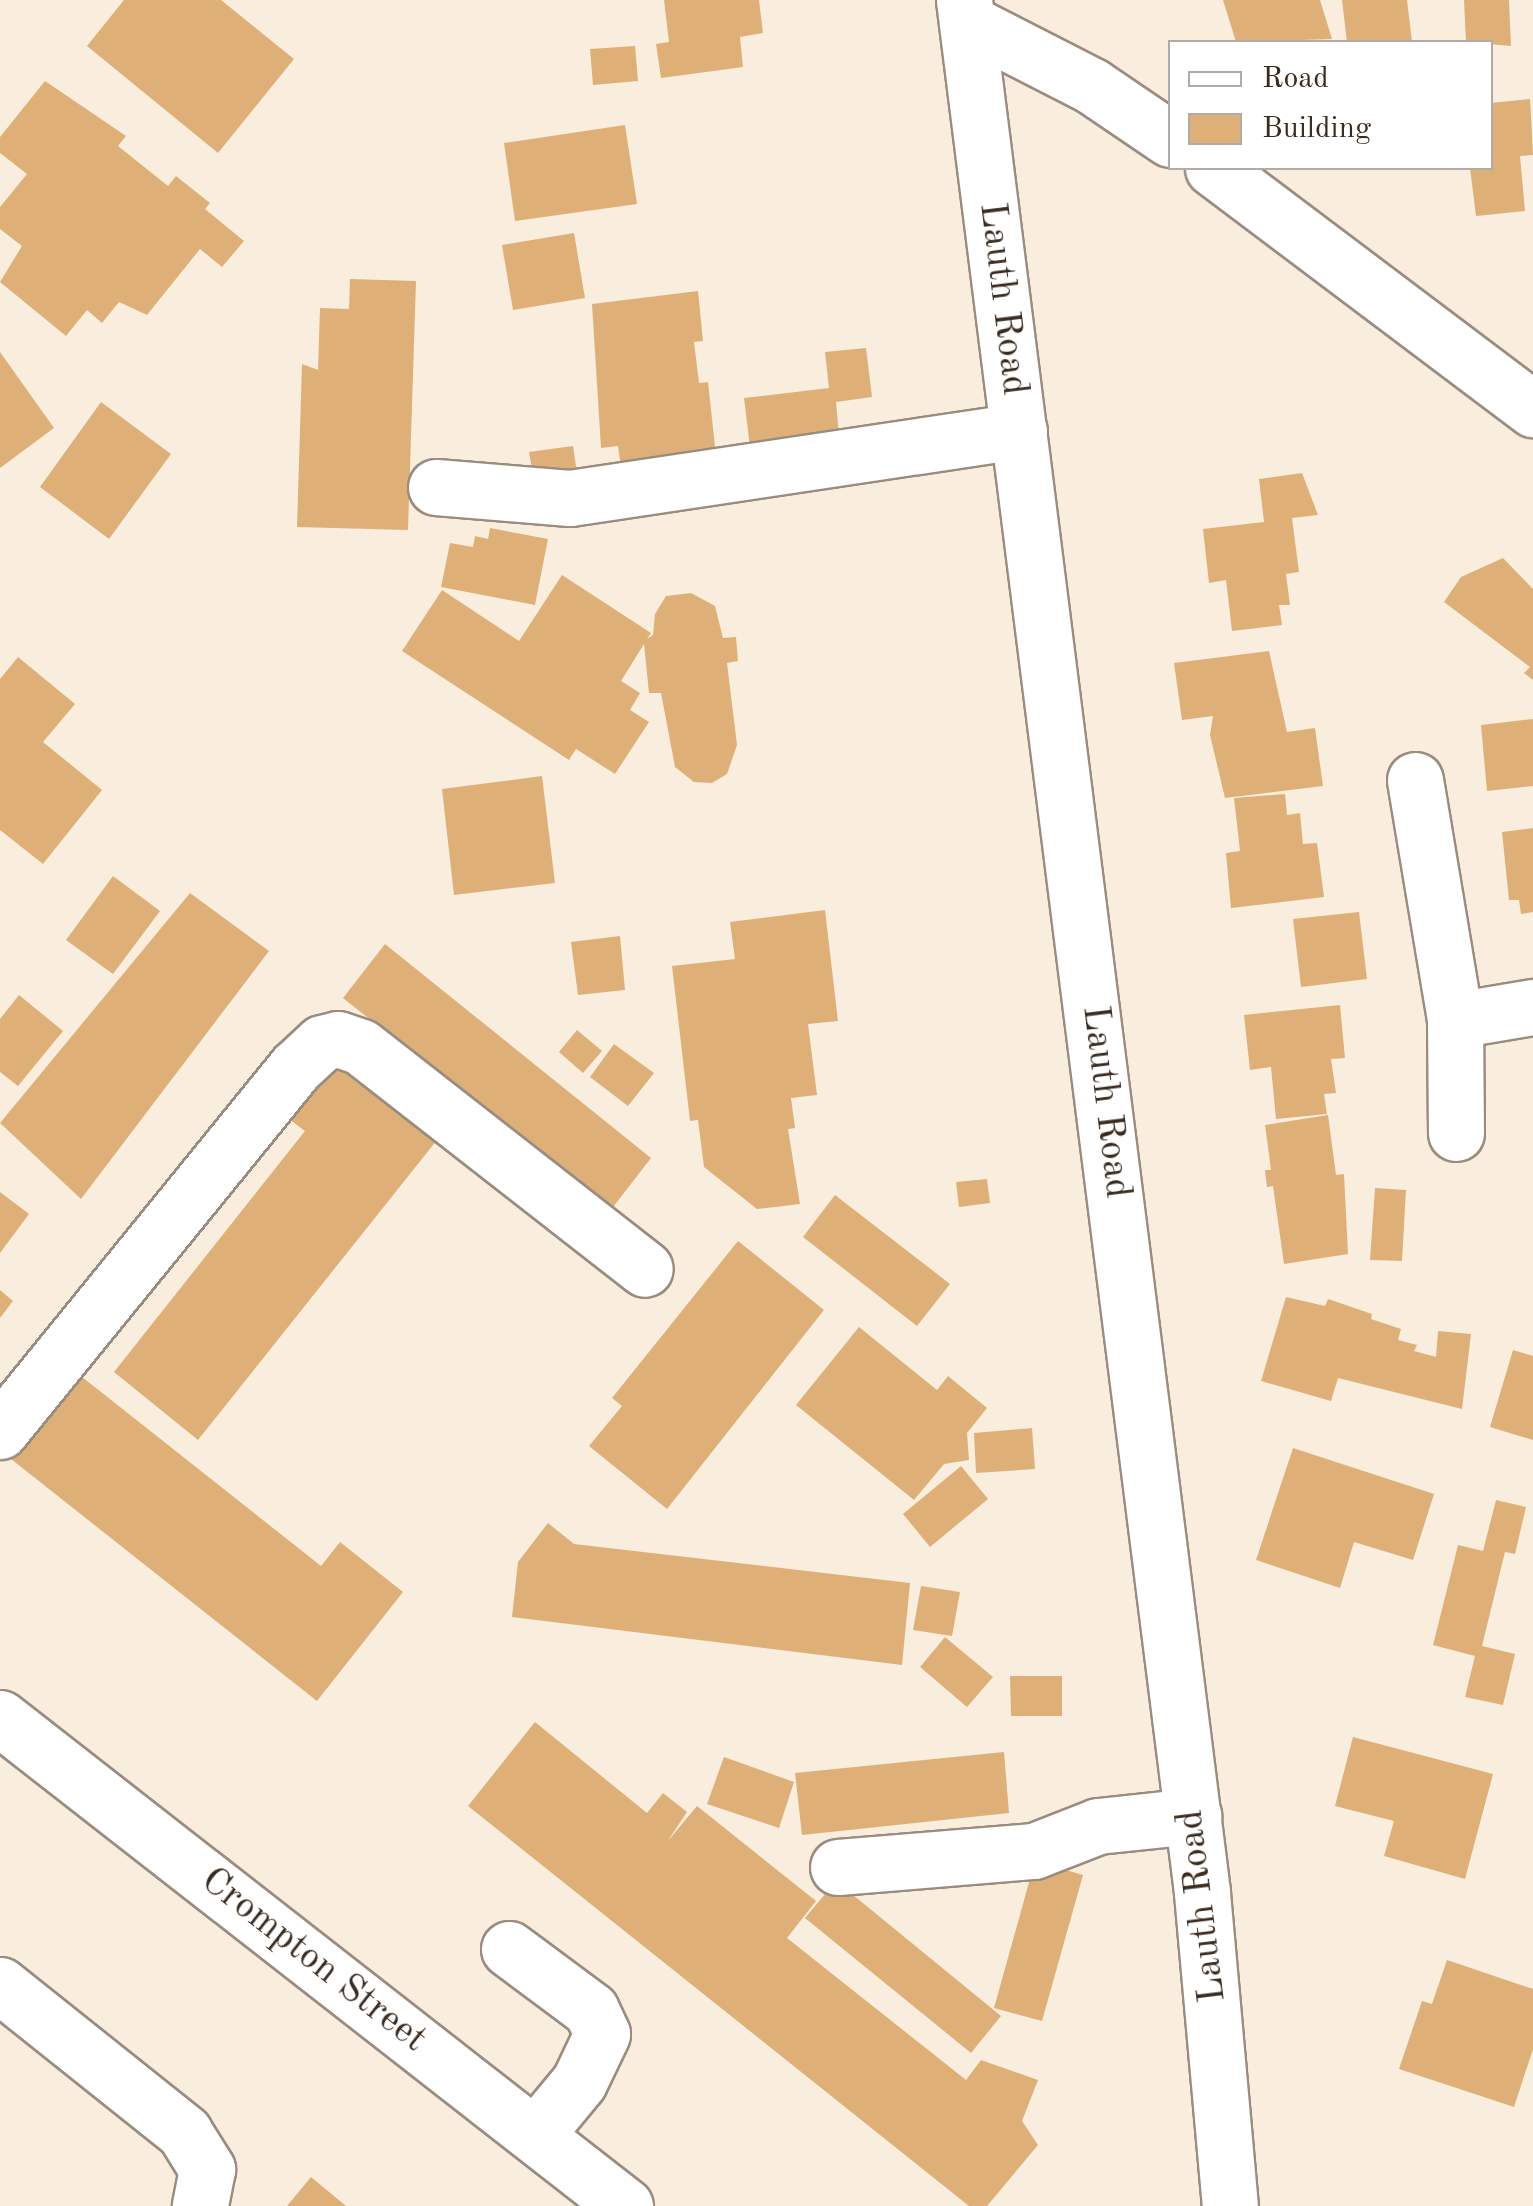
<!DOCTYPE html>
<html>
<head>
<meta charset="utf-8">
<style>
	body { margin:0 }
	#map { position:relative; width:1533px; height:2206px; overflow:hidden; background:#f9eddd; font-family:"Old Standard TT",serif }
	div>[style] { position:absolute }
	.building>* { inset:0; background:#deb077 }
	.roads { filter:drop-shadow(2px 0 #9a8c7e) drop-shadow(-2px 0 #9a8c7e) drop-shadow(0 2px #9a8c7e) drop-shadow(0 -2px #9a8c7e) }
	.minor>* { height:55px; margin:-27.5px; padding:0 27.5px; transform-origin:27.5px; border-radius:27.5px; background:#fff }
	span { translate:-50% -50%; white-space:nowrap; text-align:center; line-height:1.15; -webkit-text-stroke:10px #fff; paint-order:stroke }
	.street-label { font-size:38px; color:#3b2a1e }
	.legend { position:absolute; left:1168px; top:40px; width:325px; height:130px; box-sizing:border-box; background:#fff; border:2px solid #b1aaa5; margin:0; padding:12px 18px; list-style:none; font-size:30px; color:#3b2a1e }
	.legend li { display:flex; align-items:center; gap:20px; height:50px }
	.legend b { width:50px; border:2px solid #b1aaa5 }
</style>
</head>
<body>
<div id="map">
	<div class="building">
		<i style="clip-path:polygon(124px 0,221px 0,294px 59px,218px 153px,87px 46px)"></i>
		<i style="clip-path:polygon(664px 0,759px 0,763px 33px,740px 37px,743px 67px,661px 78px,656px 44px,669px 42px)"></i>
		<i style="clip-path:polygon(1223px 0,1320px 0,1332px 39px,1236px 42px)"></i>
		<i style="clip-path:polygon(1342px 0,1407px 0,1412px 42px,1347px 42px)"></i>
		<i style="clip-path:polygon(1464px 0,1509px 0,1511px 46px,1466px 42px)"></i>
		<i style="clip-path:polygon(635px 46px,638px 81px,593px 85px,590px 49px)"></i>
		<i style="clip-path:polygon(45px 81px,126px 136px,118px 146px,168px 186px,176px 176px,210px 203px,205px 209px,244px 241px,222px 267px,200px 249px,147px 315px,119px 302px,102px 323px,87px 310px,66px 336px,0 282px,22px 246px,0 229px,0 207px,27px 174px,0 153px,0 137px)"></i>
		<i style="clip-path:polygon(1530px 99px,1533px 155px,1520px 156px,1525px 211px,1476px 216px,1470px 168px,1490px 168px,1490px 103px)"></i>
		<i style="clip-path:polygon(625px 125px,637px 204px,515px 221px,504px 143px)"></i>
		<i style="clip-path:polygon(574px 233px,585px 298px,513px 310px,502px 245px)"></i>
		<i style="clip-path:polygon(350px 279px,416px 281px,408px 530px,297px 527px,302px 364px,318px 370px,320px 308px,349px 309px)"></i>
		<i style="clip-path:polygon(698px 291px,703px 341px,694px 342px,699px 383px,708px 382px,716px 456px,621px 467px,618px 446px,601px 448px,592px 304px)"></i>
		<i style="clip-path:polygon(866px 348px,872px 397px,836px 402px,839px 436px,750px 447px,744px 398px,829px 388px,825px 352px)"></i>
		<i style="clip-path:polygon(0 352px,54px 428px,0 468px)"></i>
		<i style="clip-path:polygon(101px 402px,171px 454px,109px 539px,40px 487px)"></i>
		<i style="clip-path:polygon(573px 446px,577px 473px,534px 480px,529px 452px)"></i>
		<i style="clip-path:polygon(1302px 473px,1318px 515px,1292px 518px,1299px 572px,1286px 574px,1290px 605px,1279px 605px,1282px 625px,1232px 631px,1226px 580px,1209px 583px,1203px 529px,1264px 522px,1259px 479px)"></i>
		<i style="clip-path:polygon(490px 528px,548px 539px,535px 605px,441px 587px,450px 543px,473px 547px,475px 536px,488px 539px)"></i>
		<i style="clip-path:polygon(1503px 558px,1533px 589px,1533px 680px,1524px 673px,1530px 667px,1444px 602px,1461px 577px)"></i>
		<i style="clip-path:polygon(562px 575px,651px 633px,647px 639px,653px 635px,655px 614px,666px 596px,691px 593px,715px 606px,723px 638px,736px 637px,738px 661px,727px 663px,737px 745px,727px 774px,712px 783px,694px 782px,675px 767px,661px 693px,649px 693px,644px 644px,621px 681px,640px 693px,630px 710px,649px 722px,615px 774px,576px 749px,569px 760px,402px 651px,442px 590px,519px 641px)"></i>
		<i style="clip-path:polygon(1269px 651px,1287px 732px,1315px 728px,1323px 786px,1225px 798px,1210px 735px,1213px 716px,1182px 720px,1174px 663px)"></i>
		<i style="clip-path:polygon(18px 657px,75px 704px,43px 742px,102px 790px,43px 864px,0 830px,0 679px)"></i>
		<i style="clip-path:polygon(1533px 719px,1533px 786px,1487px 791px,1481px 725px)"></i>
		<i style="clip-path:polygon(542px 776px,555px 883px,454px 895px,442px 789px)"></i>
		<i style="clip-path:polygon(1285px 794px,1287px 815px,1300px 813px,1303px 844px,1317px 843px,1324px 897px,1231px 908px,1226px 853px,1240px 851px,1234px 798px)"></i>
		<i style="clip-path:polygon(1533px 828px,1533px 912px,1521px 914px,1519px 900px,1509px 900px,1502px 832px)"></i>
		<i style="clip-path:polygon(113px 876px,160px 911px,113px 974px,66px 940px)"></i>
		<i style="clip-path:polygon(190px 893px,269px 951px,81px 1199px,0 1123px)"></i>
		<i style="clip-path:polygon(825px 910px,838px 1021px,808px 1024px,817px 1095px,791px 1098px,795px 1128px,788px 1129px,800px 1204px,757px 1209px,704px 1167px,698px 1120px,690px 1121px,672px 966px,735px 959px,730px 922px)"></i>
		<i style="clip-path:polygon(1359px 912px,1367px 979px,1301px 987px,1293px 919px)"></i>
		<i style="clip-path:polygon(620px 936px,625px 990px,578px 995px,571px 942px)"></i>
		<i style="clip-path:polygon(385px 944px,651px 1158px,610px 1211px,343px 998px)"></i>
		<i style="clip-path:polygon(19px 995px,63px 1031px,18px 1086px,0 1072px,0 1019px)"></i>
		<i style="clip-path:polygon(1340px 1005px,1345px 1058px,1331px 1059px,1336px 1093px,1324px 1094px,1327px 1114px,1276px 1119px,1271px 1067px,1250px 1070px,1244px 1015px)"></i>
		<i style="clip-path:polygon(577px 1030px,602px 1051px,583px 1073px,559px 1052px)"></i>
		<i style="clip-path:polygon(614px 1044px,654px 1073px,628px 1106px,590px 1077px)"></i>
		<i style="clip-path:polygon(332px 1049px,441px 1135px,198px 1440px,114px 1372px,305px 1131px,281px 1113px)"></i>
		<i style="clip-path:polygon(1328px 1115px,1336px 1175px,1344px 1174px,1348px 1254px,1284px 1264px,1273px 1186px,1267px 1187px,1265px 1170px,1271px 1170px,1265px 1125px)"></i>
		<i style="clip-path:polygon(987px 1179px,990px 1203px,959px 1207px,956px 1182px)"></i>
		<i style="clip-path:polygon(1375px 1188px,1406px 1190px,1402px 1261px,1370px 1260px)"></i>
		<i style="clip-path:polygon(0 1192px,29px 1214px,0 1253px)"></i>
		<i style="clip-path:polygon(835px 1195px,950px 1284px,917px 1326px,803px 1237px)"></i>
		<i style="clip-path:polygon(738px 1241px,824px 1310px,667px 1509px,589px 1446px,622px 1406px,612px 1398px)"></i>
		<i style="clip-path:polygon(0 1290px,13px 1301px,0 1318px)"></i>
		<i style="clip-path:polygon(1286px 1297px,1325px 1306px,1328px 1299px,1372px 1314px,1371px 1319px,1401px 1329px,1398px 1340px,1417px 1345px,1414px 1351px,1436px 1357px,1438px 1331px,1471px 1334px,1462px 1409px,1338px 1378px,1331px 1401px,1261px 1381px)"></i>
		<i style="clip-path:polygon(859px 1327px,937px 1390px,948px 1376px,987px 1408px,967px 1433px,969px 1460px,944px 1464px,914px 1500px,796px 1405px)"></i>
		<i style="clip-path:polygon(1513px 1350px,1533px 1356px,1533px 1440px,1490px 1427px)"></i>
		<i style="clip-path:polygon(77px 1373px,321px 1566px,340px 1542px,403px 1592px,317px 1701px,11px 1459px)"></i>
		<i style="clip-path:polygon(1032px 1428px,1035px 1469px,976px 1473px,974px 1433px)"></i>
		<i style="clip-path:polygon(1293px 1448px,1434px 1494px,1413px 1560px,1354px 1542px,1340px 1588px,1256px 1560px)"></i>
		<i style="clip-path:polygon(961px 1466px,988px 1499px,930px 1547px,903px 1514px)"></i>
		<i style="clip-path:polygon(1496px 1500px,1526px 1507px,1515px 1554px,1505px 1552px,1482px 1646px,1515px 1654px,1503px 1705px,1465px 1697px,1475px 1656px,1433px 1645px,1458px 1545px,1483px 1551px)"></i>
		<i style="clip-path:polygon(548px 1523px,574px 1544px,910px 1583px,902px 1665px,512px 1617px,518px 1562px)"></i>
		<i style="clip-path:polygon(921px 1586px,960px 1592px,952px 1636px,913px 1630px)"></i>
		<i style="clip-path:polygon(945px 1637px,993px 1677px,967px 1707px,920px 1667px)"></i>
		<i style="clip-path:polygon(1010px 1676px,1062px 1676px,1062px 1716px,1011px 1716px)"></i>
		<i style="clip-path:polygon(535px 1722px,647px 1813px,663px 1793px,687px 1812px,667px 1842px,697px 1806px,816px 1901px,787px 1938px,966px 2080px,981px 2060px,1038px 2080px,1022px 2121px,1038px 2145px,987px 2206px,969px 2206px,468px 1806px)"></i>
		<i style="clip-path:polygon(1353px 1737px,1493px 1774px,1465px 1879px,1384px 1856px,1394px 1821px,1335px 1806px)"></i>
		<i style="clip-path:polygon(1004px 1752px,1009px 1813px,802px 1835px,795px 1773px)"></i>
		<i style="clip-path:polygon(724px 1757px,794px 1782px,779px 1828px,707px 1804px)"></i>
		<i style="clip-path:polygon(1035px 1861px,1083px 1875px,1042px 2021px,994px 2008px)"></i>
		<i style="clip-path:polygon(836px 1881px,1001px 2016px,971px 2053px,805px 1918px)"></i>
		<i style="clip-path:polygon(1447px 1960px,1533px 1989px,1533px 2049px,1514px 2107px,1399px 2069px,1422px 2001px,1432px 2004px)"></i>
		<i style="clip-path:polygon(311px 2177px,346px 2206px,287px 2206px)"></i>
	</div>
	<div class="roads">
		<div class="minor">
			<i style="left:964px;top:0;width:1908px;rotate:82.83deg"></i>
			<i style="left:1202px;top:1893px;width:314px;rotate:84.9deg"></i>
			<i style="left:967px;top:22px;width:140px;rotate:27.1deg"></i>
			<i style="left:1092px;top:86px;width:94px;rotate:34.2deg"></i>
			<i style="left:1213px;top:168px;width:401px;rotate:37deg"></i>
			<i style="left:436px;top:487px;width:134px;rotate:4.7deg"></i>
			<i style="left:570px;top:498px;width:454px;rotate:-8.5deg"></i>
			<i style="left:1415px;top:780px;width:243px;rotate:80.5deg"></i>
			<i style="left:1455px;top:1020px;width:113px;rotate:89.5deg"></i>
			<i style="left:1455px;top:1020px;width:79px;rotate:-9.5deg"></i>
			<i style="left:0;top:1431px;width:469px;rotate:-50.9deg"></i>
			<i style="left:296px;top:1067px;width:35px;rotate:-43deg"></i>
			<i style="left:322px;top:1043px;width:16px;rotate:-14deg"></i>
			<i style="left:338px;top:1039px;width:24px;rotate:19deg"></i>
			<i style="left:361px;top:1047px;width:360px;rotate:38deg"></i>
			<i style="left:0;top:1718px;width:793px;rotate:37.98deg"></i>
			<i style="left:838px;top:1867px;width:197px;rotate:-4.7deg"></i>
			<i style="left:1034px;top:1851px;width:69px;rotate:-21.3deg"></i>
			<i style="left:1098px;top:1826px;width:96px;rotate:-6deg"></i>
			<i style="left:509px;top:1949px;width:102px;rotate:36.6deg"></i>
			<i style="left:591px;top:2010px;width:26px;rotate:65deg"></i>
			<i style="left:602px;top:2034px;width:53px;rotate:115.6deg"></i>
			<i style="left:579px;top:2082px;width:67px;rotate:129.6deg"></i>
			<i style="left:0;top:1985px;width:236px;rotate:38.6deg"></i>
			<i style="left:184px;top:2132px;width:44px;rotate:58.1deg"></i>
			<i style="left:207px;top:2169px;width:38px;rotate:101deg"></i>
		</div>
	</div>
	<div class="street-label">
		<span style="left:1002px;top:299px;rotate:83deg">Lauth Road</span>
		<span style="left:1105px;top:1102px;rotate:83deg">Lauth Road</span>
		<span style="left:1203px;top:1906px;rotate:-97deg">Lauth Road</span>
		<span style="left:313px;top:1961px;rotate:38deg">Crompton Street</span>
	</div>
	<ul class="legend">
	<li><b style="height:12px;background:#fff"></b>Road</li>
	<li><b style="height:28px;background:#deb077"></b>Building</li>
	</ul>
</div>
</body>
</html>
